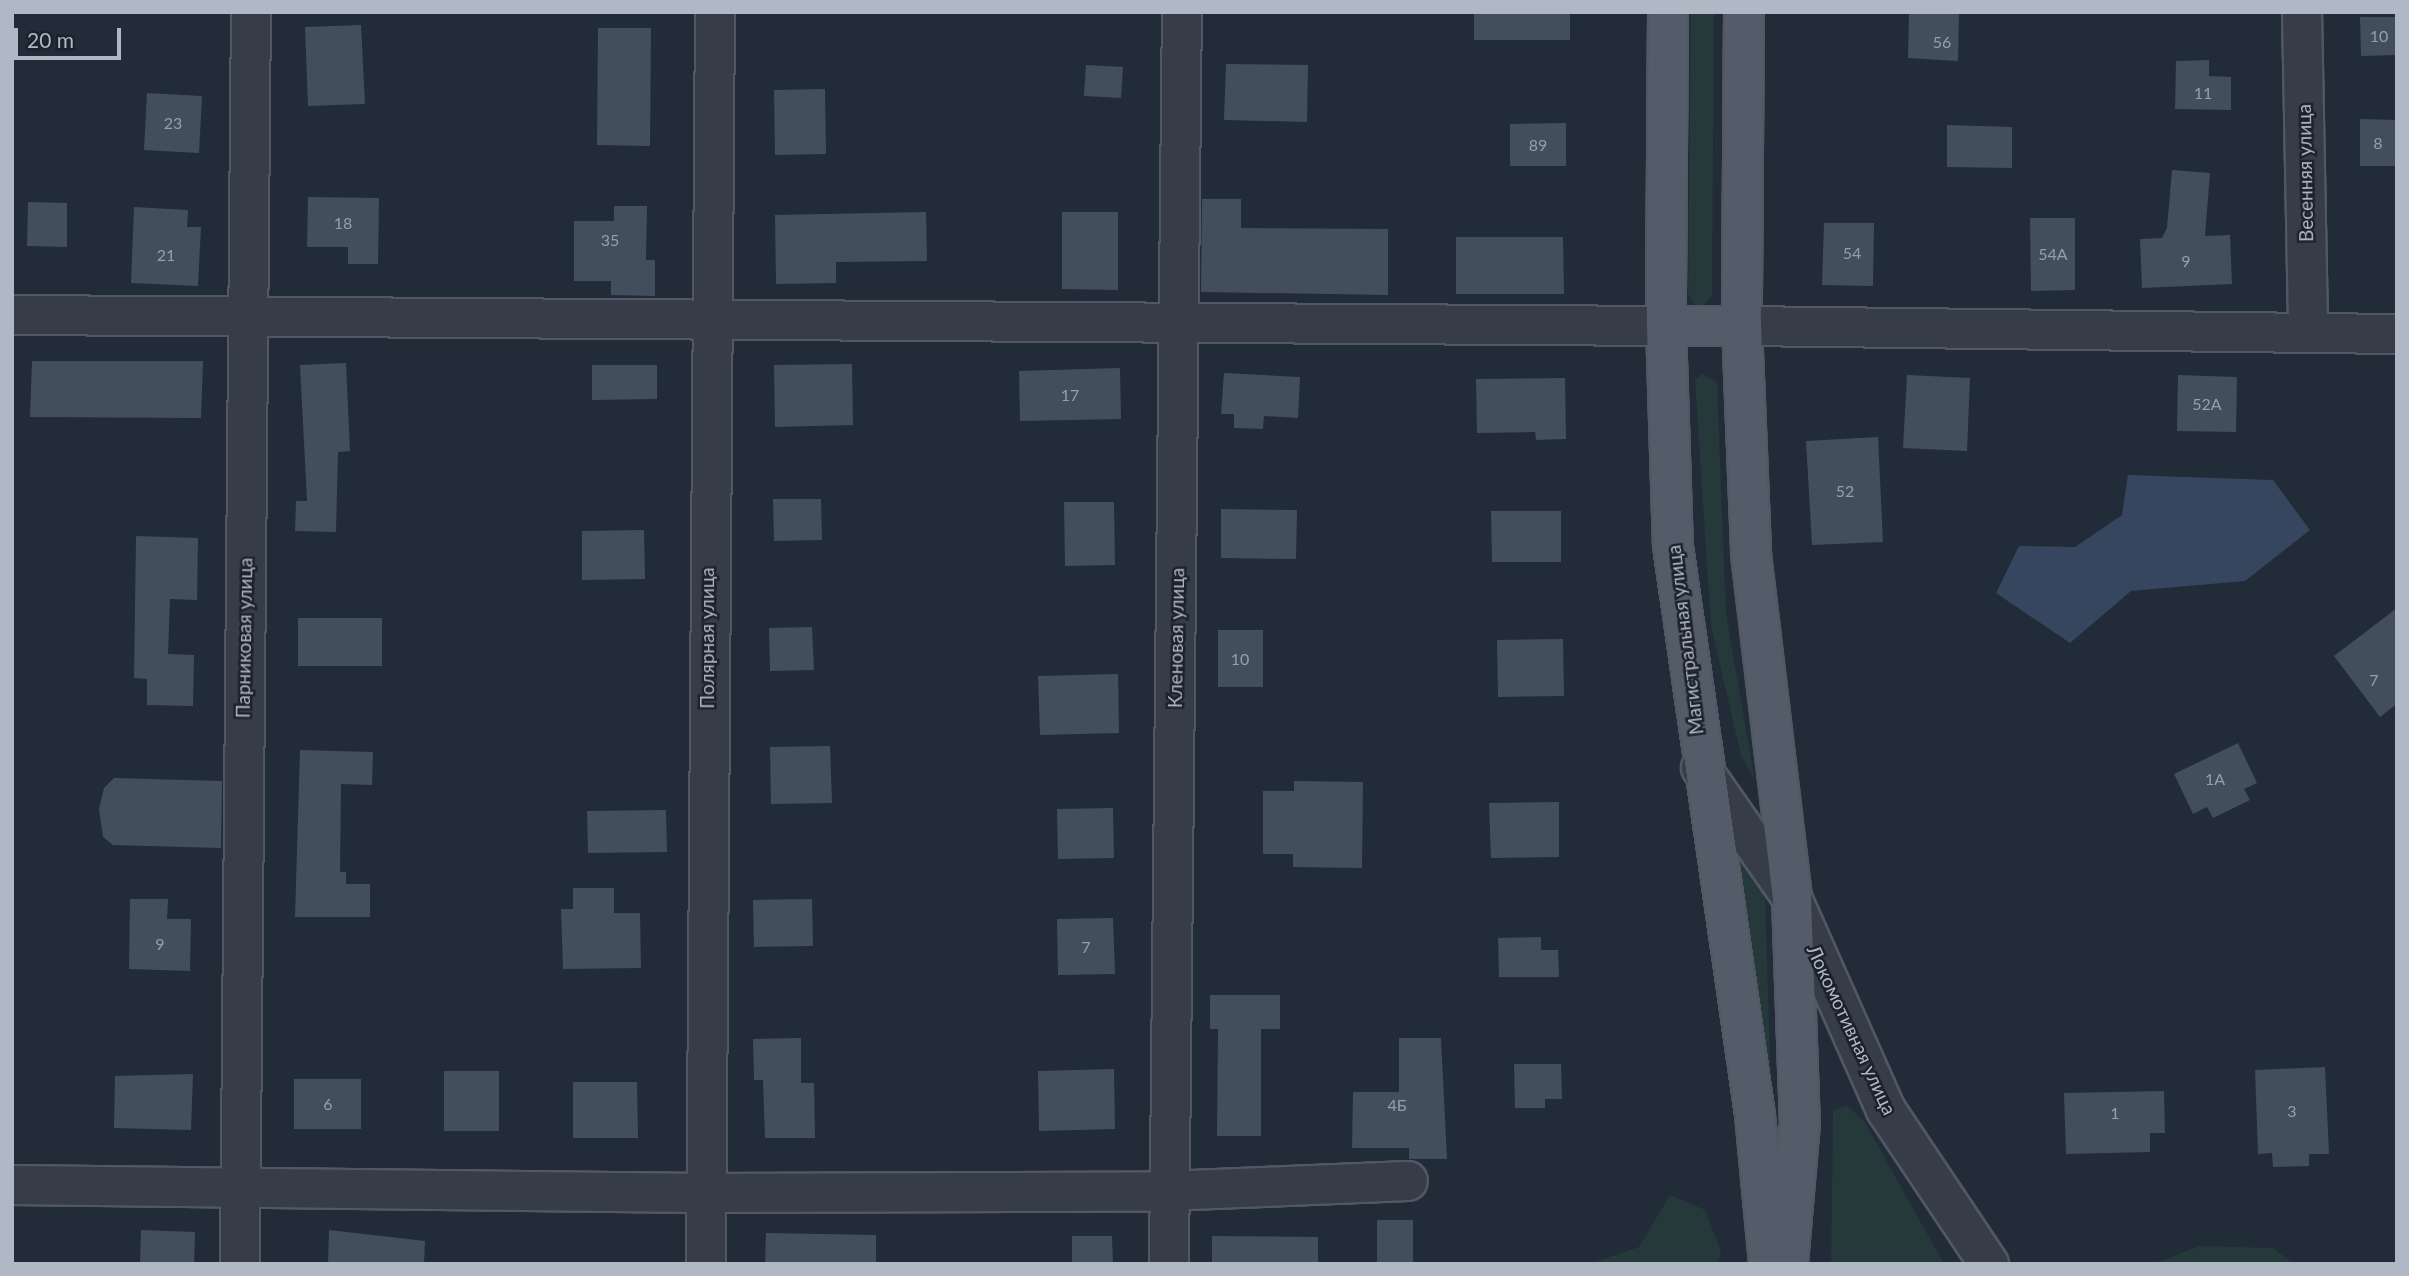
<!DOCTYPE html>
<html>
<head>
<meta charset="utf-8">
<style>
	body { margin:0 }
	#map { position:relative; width:2409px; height:1276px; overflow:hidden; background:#222b38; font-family:Lato,sans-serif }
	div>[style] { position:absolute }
	.green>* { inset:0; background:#25383a }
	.water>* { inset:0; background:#36465f }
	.building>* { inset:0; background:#434e5d }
	.roads { filter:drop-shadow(2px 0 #515863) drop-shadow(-2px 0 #515863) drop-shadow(0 2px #515863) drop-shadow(0 -2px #515863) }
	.minor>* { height:38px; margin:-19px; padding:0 19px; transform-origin:19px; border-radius:19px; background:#363d49 }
	.major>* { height:38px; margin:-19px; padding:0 19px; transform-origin:19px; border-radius:19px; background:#545c69 }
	span { translate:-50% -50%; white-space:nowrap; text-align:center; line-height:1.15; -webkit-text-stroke:5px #1b222d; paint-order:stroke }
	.number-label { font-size:16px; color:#969eab }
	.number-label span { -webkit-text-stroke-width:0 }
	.street-label { font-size:19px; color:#b1b8c5 }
	.frame { position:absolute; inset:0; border:14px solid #b1b8c5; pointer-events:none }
	.scale { position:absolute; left:14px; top:28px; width:107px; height:32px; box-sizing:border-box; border:4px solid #b1b8c5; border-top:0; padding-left:9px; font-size:21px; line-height:24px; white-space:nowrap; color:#b1b8c5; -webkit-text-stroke:5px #1b222d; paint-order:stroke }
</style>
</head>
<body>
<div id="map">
	<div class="green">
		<i style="clip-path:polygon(1691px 12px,1714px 12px,1712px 296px,1698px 312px,1688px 294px)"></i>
		<i style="clip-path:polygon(1702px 374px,1717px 382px,1726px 613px,1755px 782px,1741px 755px,1711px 627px,1695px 380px)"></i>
		<i style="clip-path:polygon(1730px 839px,1765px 896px,1771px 1086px)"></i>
		<i style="clip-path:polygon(1846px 1105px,1865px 1122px,1944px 1264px,1831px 1264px,1833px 1111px)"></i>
		<i style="clip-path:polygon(1670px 1195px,1705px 1210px,1721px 1251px,1718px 1264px,1589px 1264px,1639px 1247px)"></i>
		<i style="clip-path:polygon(2200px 1246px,2273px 1248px,2294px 1264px,2152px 1264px)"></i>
	</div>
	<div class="water">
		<i style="clip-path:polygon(2128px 475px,2273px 480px,2310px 530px,2245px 581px,2131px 591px,2070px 643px,1996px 593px,2019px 546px,2075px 547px,2122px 515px)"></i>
	</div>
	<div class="building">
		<i style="clip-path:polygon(1474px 12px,1570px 12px,1570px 40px,1474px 40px)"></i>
		<i style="clip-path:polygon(1909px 12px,1959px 12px,1958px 61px,1908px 58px)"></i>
		<i style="clip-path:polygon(2360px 17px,2397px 17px,2397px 55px,2361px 56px)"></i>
		<i style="clip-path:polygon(361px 25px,365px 104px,308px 106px,305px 27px)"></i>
		<i style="clip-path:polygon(598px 28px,651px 28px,650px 146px,597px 145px)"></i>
		<i style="clip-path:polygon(2209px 60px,2209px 76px,2231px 77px,2231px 110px,2175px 109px,2176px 61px)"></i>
		<i style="clip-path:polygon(1226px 64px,1308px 65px,1307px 122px,1224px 120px)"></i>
		<i style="clip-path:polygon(1086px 65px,1123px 67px,1121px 98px,1084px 96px)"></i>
		<i style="clip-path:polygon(825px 89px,826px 154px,775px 155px,774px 90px)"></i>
		<i style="clip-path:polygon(147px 93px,202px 96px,199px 153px,144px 150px)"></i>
		<i style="clip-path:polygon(2360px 119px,2397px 120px,2397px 166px,2360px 166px)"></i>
		<i style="clip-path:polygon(1566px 123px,1566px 166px,1510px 166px,1510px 124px)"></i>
		<i style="clip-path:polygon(1947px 125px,2012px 127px,2012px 168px,1947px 167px)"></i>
		<i style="clip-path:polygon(2172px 170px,2210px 173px,2205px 236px,2230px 235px,2232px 284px,2142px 288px,2140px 239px,2162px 238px,2167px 228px)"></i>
		<i style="clip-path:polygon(308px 197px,379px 198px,378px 264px,348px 264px,348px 247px,307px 247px)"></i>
		<i style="clip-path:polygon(1202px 199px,1241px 199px,1241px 228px,1388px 229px,1388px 295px,1201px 292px)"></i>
		<i style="clip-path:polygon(28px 202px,67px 203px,67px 247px,27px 246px)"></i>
		<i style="clip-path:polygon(614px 206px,647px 206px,646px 260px,655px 260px,655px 296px,611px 295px,611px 281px,574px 281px,574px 221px,614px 221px)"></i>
		<i style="clip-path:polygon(134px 207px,188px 210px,187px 227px,201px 227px,198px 286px,131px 283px)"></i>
		<i style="clip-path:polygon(926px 212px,927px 261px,836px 262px,836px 283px,776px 284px,775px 215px)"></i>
		<i style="clip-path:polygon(1062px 212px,1118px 212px,1118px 290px,1062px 289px)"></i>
		<i style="clip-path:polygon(2030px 218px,2075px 218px,2075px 290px,2031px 291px)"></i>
		<i style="clip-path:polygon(1824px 223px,1874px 223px,1873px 286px,1822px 285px)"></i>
		<i style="clip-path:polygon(1456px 237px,1563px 237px,1564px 294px,1456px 294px)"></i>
		<i style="clip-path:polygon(32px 361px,203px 361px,201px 418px,30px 417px)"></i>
		<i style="clip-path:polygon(346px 363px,350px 451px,338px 452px,336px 532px,295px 531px,296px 501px,307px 501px,300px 365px)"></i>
		<i style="clip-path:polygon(852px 364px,853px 425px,775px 427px,774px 365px)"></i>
		<i style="clip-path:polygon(592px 365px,657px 365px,657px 399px,592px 400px)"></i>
		<i style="clip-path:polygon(1120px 368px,1121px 419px,1020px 421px,1019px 371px)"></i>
		<i style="clip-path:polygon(1224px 373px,1300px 377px,1298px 418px,1264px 416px,1263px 429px,1234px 428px,1234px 414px,1221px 414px)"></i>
		<i style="clip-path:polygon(1907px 375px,1970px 378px,1967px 451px,1903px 448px)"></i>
		<i style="clip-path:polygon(2178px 375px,2237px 377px,2236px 432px,2177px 431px)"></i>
		<i style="clip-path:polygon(1565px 378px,1566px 439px,1536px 440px,1535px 432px,1477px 433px,1476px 379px)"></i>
		<i style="clip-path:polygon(1878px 437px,1883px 542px,1812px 545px,1806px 441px)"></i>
		<i style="clip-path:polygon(773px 499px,821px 499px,822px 540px,774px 541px)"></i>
		<i style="clip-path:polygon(1064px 502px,1114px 502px,1115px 565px,1065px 566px)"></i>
		<i style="clip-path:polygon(1221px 509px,1297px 510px,1296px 559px,1221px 558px)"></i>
		<i style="clip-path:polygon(1491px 511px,1561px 511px,1561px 562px,1492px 562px)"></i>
		<i style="clip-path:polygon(644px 530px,645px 579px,582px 580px,582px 531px)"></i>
		<i style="clip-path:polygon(136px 536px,198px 538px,197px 600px,170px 599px,168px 654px,194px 655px,193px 706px,147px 705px,147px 679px,134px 678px)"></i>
		<i style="clip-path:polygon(2397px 608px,2397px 704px,2380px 717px,2334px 656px)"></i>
		<i style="clip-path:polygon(298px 618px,382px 618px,382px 666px,298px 666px)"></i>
		<i style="clip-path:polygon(812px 627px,814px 670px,770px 671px,769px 628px)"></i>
		<i style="clip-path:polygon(1218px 630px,1263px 630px,1263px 687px,1218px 687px)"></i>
		<i style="clip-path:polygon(1563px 639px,1564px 696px,1498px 697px,1497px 640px)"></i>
		<i style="clip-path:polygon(1118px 674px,1119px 733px,1040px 735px,1038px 676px)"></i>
		<i style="clip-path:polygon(2238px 743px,2257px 783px,2244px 789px,2250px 800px,2213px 818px,2207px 807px,2193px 814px,2174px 774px)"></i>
		<i style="clip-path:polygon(830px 746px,832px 803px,771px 804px,770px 747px)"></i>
		<i style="clip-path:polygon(300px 750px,373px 752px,372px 785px,341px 784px,340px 872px,346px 872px,346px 884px,370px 884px,370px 917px,295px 917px)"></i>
		<i style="clip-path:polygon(114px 778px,222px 781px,221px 848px,113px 845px,103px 837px,99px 809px,104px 788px)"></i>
		<i style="clip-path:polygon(1294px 781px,1363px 782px,1362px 868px,1293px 867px,1293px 854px,1263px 854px,1263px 791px,1294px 791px)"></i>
		<i style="clip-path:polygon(1559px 802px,1559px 857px,1491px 858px,1489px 803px)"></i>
		<i style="clip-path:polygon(1113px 808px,1114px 858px,1058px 859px,1057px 809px)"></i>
		<i style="clip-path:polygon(666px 810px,667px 852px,588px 853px,587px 811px)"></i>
		<i style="clip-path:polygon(573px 888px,614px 888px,614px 913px,640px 913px,641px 968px,563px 969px,561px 909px,573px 909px)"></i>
		<i style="clip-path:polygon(130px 899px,168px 899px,167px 919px,191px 919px,190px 971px,129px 969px)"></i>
		<i style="clip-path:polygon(812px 899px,813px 946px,754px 947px,753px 900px)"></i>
		<i style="clip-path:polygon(1113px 918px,1115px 974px,1058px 975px,1057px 919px)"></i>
		<i style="clip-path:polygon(1541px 937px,1541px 950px,1558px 950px,1559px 977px,1499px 977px,1498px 938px)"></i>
		<i style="clip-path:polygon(1210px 995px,1280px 995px,1280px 1029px,1261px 1029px,1261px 1136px,1217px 1136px,1218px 1029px,1210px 1029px)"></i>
		<i style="clip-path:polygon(801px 1038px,801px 1083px,814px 1083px,815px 1138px,765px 1138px,763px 1080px,754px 1080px,753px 1039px)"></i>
		<i style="clip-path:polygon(1399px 1038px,1441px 1038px,1447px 1159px,1409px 1159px,1409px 1148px,1352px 1148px,1353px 1092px,1399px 1092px)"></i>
		<i style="clip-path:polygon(1514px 1064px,1561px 1064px,1562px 1099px,1545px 1099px,1545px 1108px,1515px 1108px)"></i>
		<i style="clip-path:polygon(2325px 1067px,2329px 1154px,2309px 1154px,2309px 1166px,2273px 1167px,2272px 1153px,2258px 1154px,2255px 1070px)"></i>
		<i style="clip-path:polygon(1114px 1069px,1115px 1129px,1039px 1131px,1038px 1071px)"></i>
		<i style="clip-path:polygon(444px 1071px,499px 1071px,499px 1131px,444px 1131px)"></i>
		<i style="clip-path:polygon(193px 1074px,191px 1130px,114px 1128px,115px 1076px)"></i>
		<i style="clip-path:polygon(294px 1079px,361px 1079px,361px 1129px,294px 1129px)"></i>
		<i style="clip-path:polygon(573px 1082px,637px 1082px,638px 1138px,573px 1138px)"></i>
		<i style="clip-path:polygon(2164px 1091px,2165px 1133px,2150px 1133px,2150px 1152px,2066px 1154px,2064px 1093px)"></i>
		<i style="clip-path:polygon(1377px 1220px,1413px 1220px,1413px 1264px,1377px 1264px)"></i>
		<i style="clip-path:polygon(141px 1230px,195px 1232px,194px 1264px,140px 1264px)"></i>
		<i style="clip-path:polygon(329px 1230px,425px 1241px,424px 1264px,328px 1264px)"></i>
		<i style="clip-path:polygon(766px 1233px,876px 1235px,876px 1264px,765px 1264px)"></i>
		<i style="clip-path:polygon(1072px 1236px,1112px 1236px,1113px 1264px,1072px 1264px)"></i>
		<i style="clip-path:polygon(1212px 1236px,1318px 1237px,1318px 1264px,1212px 1264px)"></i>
	</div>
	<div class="roads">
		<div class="minor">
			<i style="left:2302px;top:12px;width:321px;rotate:88.9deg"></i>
			<i style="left:12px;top:315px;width:1654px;rotate:0.38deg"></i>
			<i style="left:1742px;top:326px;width:655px;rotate:0.7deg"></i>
			<i style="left:1701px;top:768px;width:159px;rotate:55deg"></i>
			<i style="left:1792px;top:898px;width:232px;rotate:66.1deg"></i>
			<i style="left:1886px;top:1110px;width:185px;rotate:56.2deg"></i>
			<i style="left:12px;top:1185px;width:692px;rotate:0.66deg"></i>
			<i style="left:704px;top:1193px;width:463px;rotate:-0.2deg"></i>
			<i style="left:1167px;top:1191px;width:241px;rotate:-2.4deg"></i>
			<i style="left:240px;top:1264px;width:1252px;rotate:-89.5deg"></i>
			<i style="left:706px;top:1264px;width:1252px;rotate:-89.59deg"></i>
			<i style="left:1169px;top:1264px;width:1252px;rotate:-89.41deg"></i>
		</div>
		<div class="major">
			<i style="left:1668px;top:12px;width:314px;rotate:90.4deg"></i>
			<i style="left:1666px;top:326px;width:220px;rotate:88.2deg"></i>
			<i style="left:1673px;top:546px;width:575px;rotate:81.8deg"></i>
			<i style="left:1755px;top:1115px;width:150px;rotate:84.6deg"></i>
			<i style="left:1744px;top:12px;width:314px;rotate:90.4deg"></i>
			<i style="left:1742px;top:326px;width:228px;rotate:87.7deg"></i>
			<i style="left:1751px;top:554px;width:346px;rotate:83.2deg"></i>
			<i style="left:1792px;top:898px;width:225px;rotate:88deg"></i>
			<i style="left:1800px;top:1123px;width:142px;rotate:94.9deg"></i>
			<i style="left:1666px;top:326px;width:76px"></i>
		</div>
	</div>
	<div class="number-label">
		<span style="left:2379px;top:36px">10</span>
		<span style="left:1942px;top:42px">56</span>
		<span style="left:2203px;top:93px">11</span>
		<span style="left:173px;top:123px">23</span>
		<span style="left:2378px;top:143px">8</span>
		<span style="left:1538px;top:145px">89</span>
		<span style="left:343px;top:223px">18</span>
		<span style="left:610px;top:240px">35</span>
		<span style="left:1852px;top:253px">54</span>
		<span style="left:2053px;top:254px">54А</span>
		<span style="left:166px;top:255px">21</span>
		<span style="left:2186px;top:261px">9</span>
		<span style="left:1070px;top:395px">17</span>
		<span style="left:2207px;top:404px">52А</span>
		<span style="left:1845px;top:491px">52</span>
		<span style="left:1240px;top:659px">10</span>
		<span style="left:2374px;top:680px">7</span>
		<span style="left:2215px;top:779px">1А</span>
		<span style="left:160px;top:944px">9</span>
		<span style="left:1086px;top:947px">7</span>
		<span style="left:328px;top:1104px">6</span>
		<span style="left:1397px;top:1105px">4Б</span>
		<span style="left:2292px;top:1111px">3</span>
		<span style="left:2115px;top:1113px">1</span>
	</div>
	<div class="street-label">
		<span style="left:2305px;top:173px;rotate:-91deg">Весенняя улица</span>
		<span style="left:244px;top:638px;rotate:-89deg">Парниковая улица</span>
		<span style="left:707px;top:638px;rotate:-90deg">Полярная улица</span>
		<span style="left:1176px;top:638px;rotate:-89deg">Кленовая улица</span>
		<span style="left:1685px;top:640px;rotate:-97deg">Магистральная улица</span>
		<span style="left:1852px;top:1030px;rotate:65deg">Локомотивная улица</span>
	</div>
	<div class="frame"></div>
	<div class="scale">20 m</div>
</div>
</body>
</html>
